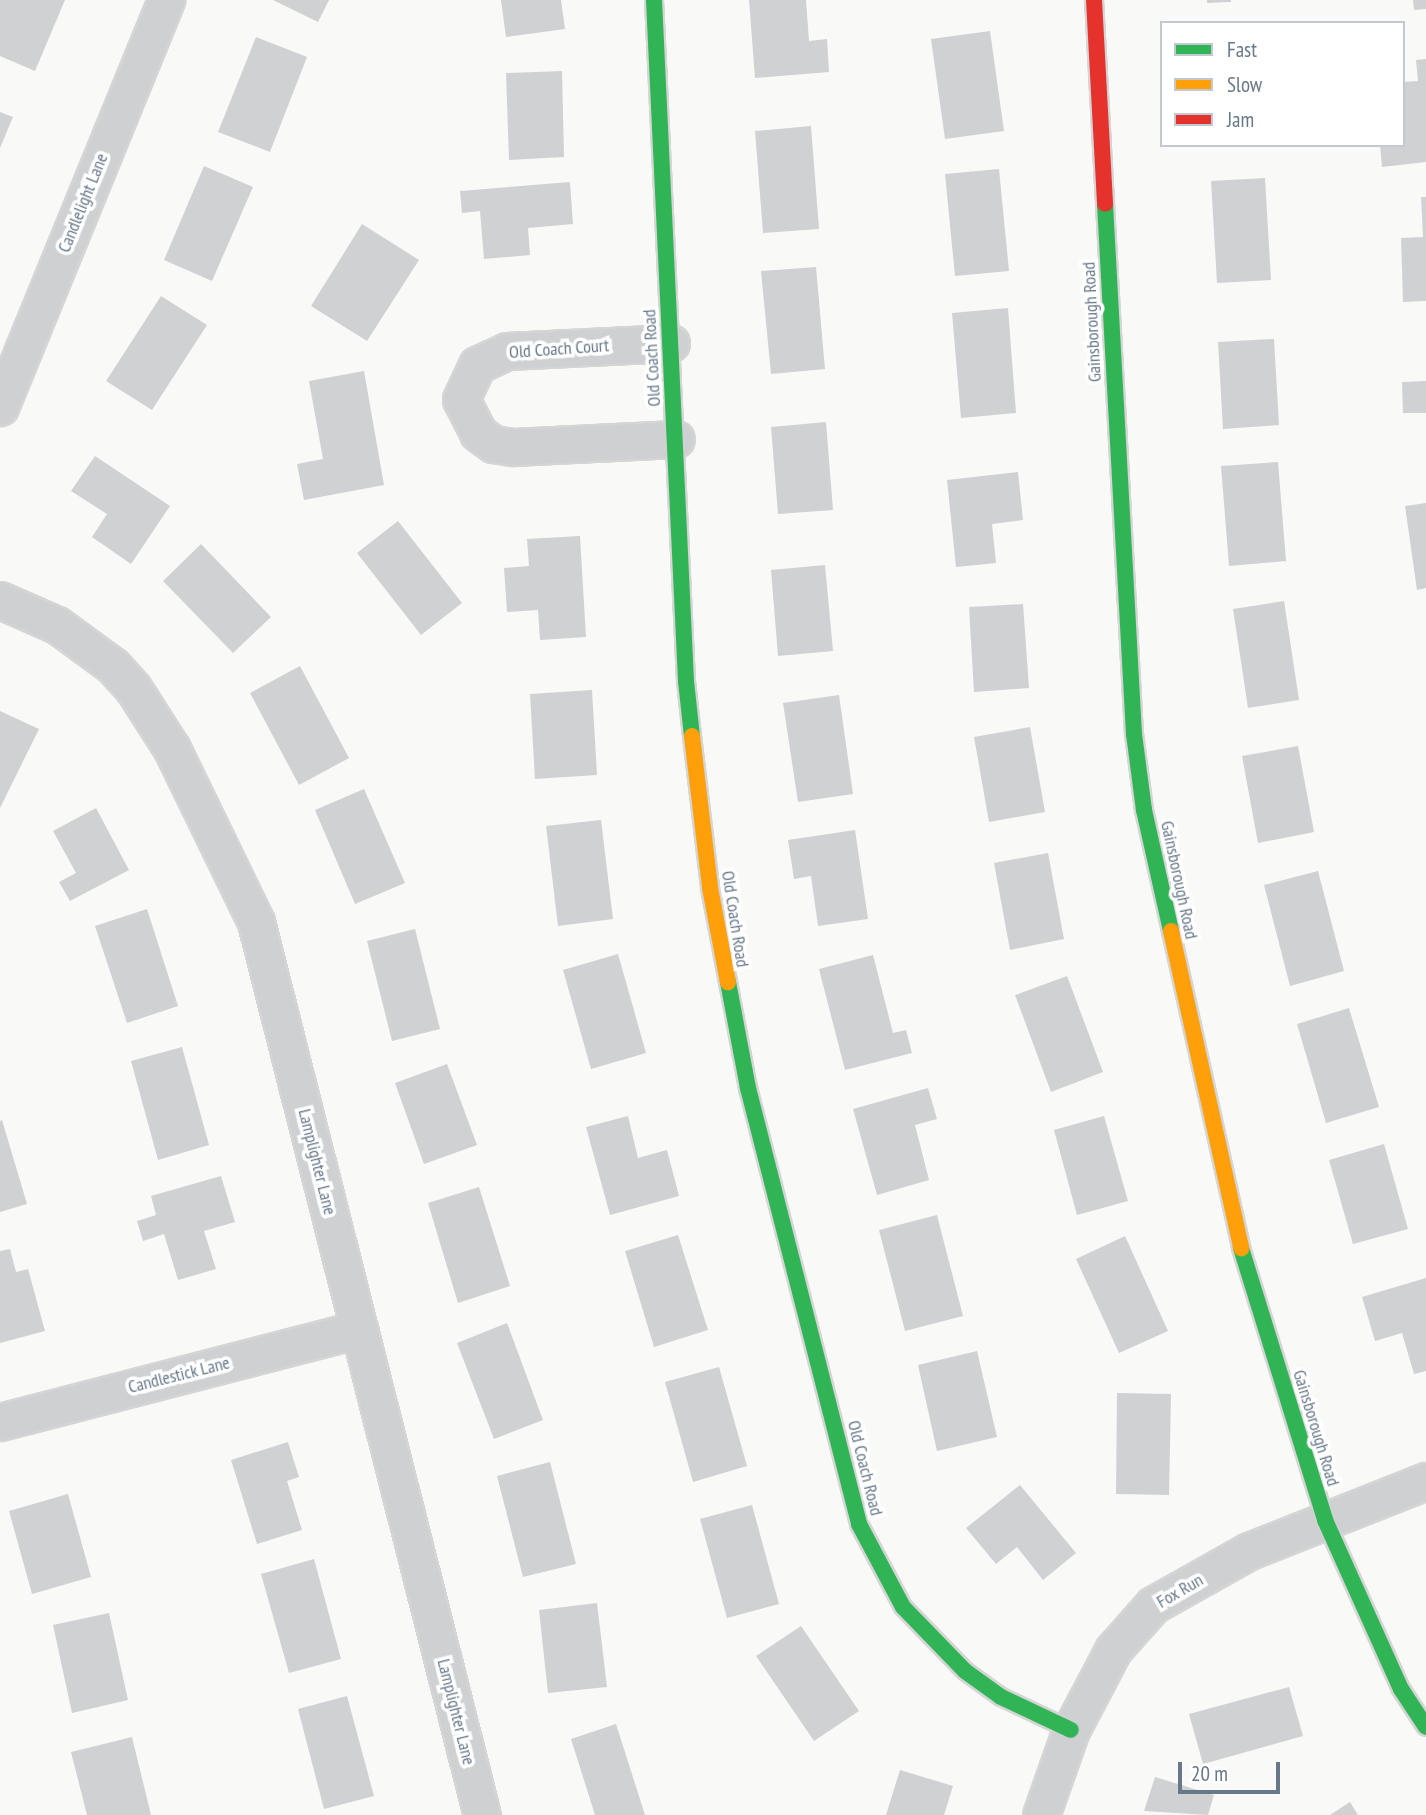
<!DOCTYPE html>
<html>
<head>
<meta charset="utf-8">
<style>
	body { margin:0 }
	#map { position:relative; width:1426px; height:1815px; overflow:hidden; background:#f9f9f8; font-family:"PT Sans Narrow",sans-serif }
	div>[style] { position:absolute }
	.building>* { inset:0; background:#d0d1d3 }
	.roads { filter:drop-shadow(2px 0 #d5d5d6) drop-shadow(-2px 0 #d5d5d6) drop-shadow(0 2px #d5d5d6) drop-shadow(0 -2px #d5d5d6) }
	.street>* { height:35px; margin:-17.5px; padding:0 17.5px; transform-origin:17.5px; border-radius:17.5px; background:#ced0d1 }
	.fast>* { height:16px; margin:-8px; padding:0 8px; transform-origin:8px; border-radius:8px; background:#30b455 }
	.slow>* { height:16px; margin:-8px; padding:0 8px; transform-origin:8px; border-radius:8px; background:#ff9f0a }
	.jam>* { height:16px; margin:-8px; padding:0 8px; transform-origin:8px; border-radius:8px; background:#e5322d }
	span { translate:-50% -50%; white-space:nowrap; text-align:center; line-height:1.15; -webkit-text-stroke:7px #fff; paint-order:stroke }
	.street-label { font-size:18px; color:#67788a }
	.legend { position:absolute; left:1160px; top:21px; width:245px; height:126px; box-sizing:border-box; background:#fff; border:2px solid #c2c9d0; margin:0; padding:9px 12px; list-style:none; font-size:21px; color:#67788a }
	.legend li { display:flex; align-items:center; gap:14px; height:35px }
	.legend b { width:35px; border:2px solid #c2c9d0 }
	.scale { position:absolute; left:1178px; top:1762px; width:102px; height:32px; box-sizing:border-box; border:4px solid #67788a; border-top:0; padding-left:9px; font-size:21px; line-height:24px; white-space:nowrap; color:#67788a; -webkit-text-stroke:5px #fff; paint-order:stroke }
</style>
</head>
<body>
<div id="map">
	<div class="building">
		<i style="clip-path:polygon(0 0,65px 0,35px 71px,0 56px)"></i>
		<i style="clip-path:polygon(273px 0,329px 0,318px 22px)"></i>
		<i style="clip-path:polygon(501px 0,561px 0,565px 29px,506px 37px)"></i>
		<i style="clip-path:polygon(749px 0,806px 0,809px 41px,827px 39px,829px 72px,755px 78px)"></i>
		<i style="clip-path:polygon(1207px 0,1231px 0,1231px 2px,1207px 3px)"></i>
		<i style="clip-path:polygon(1413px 0,1426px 0,1426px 9px,1414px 10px)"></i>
		<i style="clip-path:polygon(990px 31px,1004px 131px,945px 139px,931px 39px)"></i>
		<i style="clip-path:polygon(256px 37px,307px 57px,270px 152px,218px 132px)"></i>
		<i style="clip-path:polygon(1426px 59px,1426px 162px,1382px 167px,1380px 145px,1403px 145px,1403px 82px,1418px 81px,1416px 60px)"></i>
		<i style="clip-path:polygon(562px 71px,564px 157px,509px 160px,506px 73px)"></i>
		<i style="clip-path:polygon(0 112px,13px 117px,0 148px)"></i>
		<i style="clip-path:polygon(811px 126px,819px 229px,763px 233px,755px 131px)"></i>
		<i style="clip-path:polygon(204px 166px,253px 187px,212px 281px,164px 260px)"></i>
		<i style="clip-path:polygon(999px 169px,1009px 271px,955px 276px,945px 174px)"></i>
		<i style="clip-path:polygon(1265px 178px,1271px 280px,1217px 283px,1211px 181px)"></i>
		<i style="clip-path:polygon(570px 182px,573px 224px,528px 228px,530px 255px,484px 259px,480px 211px,462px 213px,460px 191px)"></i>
		<i style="clip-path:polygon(1421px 197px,1426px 197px,1426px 301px,1403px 302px,1401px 238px,1423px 237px)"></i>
		<i style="clip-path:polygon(362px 224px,419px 260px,367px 341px,311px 306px)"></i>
		<i style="clip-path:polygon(816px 267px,825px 369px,771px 374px,761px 271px)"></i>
		<i style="clip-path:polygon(161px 296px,207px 325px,152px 410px,106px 381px)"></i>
		<i style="clip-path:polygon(1008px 308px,1016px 413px,961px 418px,952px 313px)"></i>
		<i style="clip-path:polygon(1274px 339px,1279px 425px,1223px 429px,1218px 342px)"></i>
		<i style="clip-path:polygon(364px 371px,384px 485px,304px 500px,297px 464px,323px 459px,309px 381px)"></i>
		<i style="clip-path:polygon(1426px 381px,1426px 413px,1403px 413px,1402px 382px)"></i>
		<i style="clip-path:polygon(826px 422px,833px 510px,778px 514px,771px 427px)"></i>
		<i style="clip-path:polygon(95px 456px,170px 506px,131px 564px,92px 537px,107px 514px,71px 491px)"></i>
		<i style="clip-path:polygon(1278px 462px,1286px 561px,1229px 566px,1221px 466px)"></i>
		<i style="clip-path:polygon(1018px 472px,1023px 520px,992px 524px,996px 563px,956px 567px,947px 480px)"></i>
		<i style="clip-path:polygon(1426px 503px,1426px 588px,1417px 590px,1405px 506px)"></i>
		<i style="clip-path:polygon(398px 521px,462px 603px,421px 635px,357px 553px)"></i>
		<i style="clip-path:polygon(580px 536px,586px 637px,540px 640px,538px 610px,507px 612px,504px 568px,529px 566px,527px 539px)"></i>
		<i style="clip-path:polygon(201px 544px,271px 617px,233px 653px,163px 581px)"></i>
		<i style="clip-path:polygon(825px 565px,833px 651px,778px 656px,771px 570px)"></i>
		<i style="clip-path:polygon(1284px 601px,1299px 700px,1248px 708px,1233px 609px)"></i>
		<i style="clip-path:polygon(1023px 604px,1029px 688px,974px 692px,969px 607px)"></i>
		<i style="clip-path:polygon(300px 666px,349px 758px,299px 785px,250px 693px)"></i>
		<i style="clip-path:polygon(592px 690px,597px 775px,535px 779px,530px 694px)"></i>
		<i style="clip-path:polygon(839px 695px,853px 794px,798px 802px,783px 703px)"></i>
		<i style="clip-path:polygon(0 711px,39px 729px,0 808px)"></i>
		<i style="clip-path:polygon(1030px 727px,1045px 812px,989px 822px,974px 737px)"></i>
		<i style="clip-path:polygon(1298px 746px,1314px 832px,1258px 843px,1242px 756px)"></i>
		<i style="clip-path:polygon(364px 789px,405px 883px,355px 904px,315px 810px)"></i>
		<i style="clip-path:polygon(96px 808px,129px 870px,70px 901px,59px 882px,76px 873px,53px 831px)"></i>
		<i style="clip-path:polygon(601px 820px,613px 919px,558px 926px,546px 826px)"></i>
		<i style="clip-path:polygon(855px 830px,868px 919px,818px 926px,811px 876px,794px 879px,788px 840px)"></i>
		<i style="clip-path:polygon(1048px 853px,1064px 939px,1010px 950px,994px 863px)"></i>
		<i style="clip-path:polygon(1318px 871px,1344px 971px,1290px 986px,1264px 885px)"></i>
		<i style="clip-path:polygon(147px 909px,178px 1006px,127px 1023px,95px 926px)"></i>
		<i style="clip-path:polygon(415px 929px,440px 1029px,392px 1041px,367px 941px)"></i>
		<i style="clip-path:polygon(618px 954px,646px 1053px,591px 1069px,563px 970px)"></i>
		<i style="clip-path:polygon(873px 955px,893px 1033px,906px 1030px,912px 1053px,845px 1070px,819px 969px)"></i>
		<i style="clip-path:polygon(1067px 976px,1103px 1072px,1051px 1092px,1015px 995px)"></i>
		<i style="clip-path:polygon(1349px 1008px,1379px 1107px,1326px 1123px,1297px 1024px)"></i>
		<i style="clip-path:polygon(182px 1047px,209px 1145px,158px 1160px,131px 1061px)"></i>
		<i style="clip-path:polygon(447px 1064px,477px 1145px,424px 1164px,395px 1083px)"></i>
		<i style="clip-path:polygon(928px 1088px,937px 1119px,915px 1125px,929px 1180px,877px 1195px,853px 1109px)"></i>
		<i style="clip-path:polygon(628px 1116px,638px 1158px,667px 1150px,679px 1196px,610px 1215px,586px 1127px)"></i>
		<i style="clip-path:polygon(1104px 1116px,1128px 1201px,1077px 1215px,1054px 1130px)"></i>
		<i style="clip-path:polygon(2px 1120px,27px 1204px,0 1212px,0 1121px)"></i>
		<i style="clip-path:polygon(1384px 1144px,1408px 1229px,1353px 1244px,1329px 1160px)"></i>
		<i style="clip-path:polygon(221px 1176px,235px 1222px,204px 1231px,216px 1269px,178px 1280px,164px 1234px,143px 1241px,137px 1221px,156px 1215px,151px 1196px)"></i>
		<i style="clip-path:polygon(479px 1187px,510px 1286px,458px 1303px,428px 1203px)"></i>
		<i style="clip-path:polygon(937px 1215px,963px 1316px,905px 1331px,879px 1230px)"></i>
		<i style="clip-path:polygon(678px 1235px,708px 1330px,654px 1347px,625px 1251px)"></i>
		<i style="clip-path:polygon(1125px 1236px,1168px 1331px,1119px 1353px,1076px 1259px)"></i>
		<i style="clip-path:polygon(10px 1249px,16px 1272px,28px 1269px,45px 1331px,0 1343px,0 1251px)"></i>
		<i style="clip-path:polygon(1426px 1278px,1426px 1371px,1414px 1374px,1402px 1333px,1375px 1341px,1362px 1297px)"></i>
		<i style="clip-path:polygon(507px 1323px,543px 1420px,494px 1439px,457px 1343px)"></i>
		<i style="clip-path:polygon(977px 1351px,997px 1437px,937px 1451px,918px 1365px)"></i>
		<i style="clip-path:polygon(719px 1367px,747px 1466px,693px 1482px,665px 1382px)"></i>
		<i style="clip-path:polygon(1117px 1393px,1171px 1394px,1169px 1495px,1116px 1494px)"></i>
		<i style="clip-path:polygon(288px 1442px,299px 1477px,287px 1481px,302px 1530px,257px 1544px,231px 1460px)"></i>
		<i style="clip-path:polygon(550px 1462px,576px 1564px,523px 1577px,497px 1476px)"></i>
		<i style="clip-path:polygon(1020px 1485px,1076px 1553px,1043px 1580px,1017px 1547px,996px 1564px,966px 1528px)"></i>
		<i style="clip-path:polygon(68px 1494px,91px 1577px,32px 1594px,9px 1511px)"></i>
		<i style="clip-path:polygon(752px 1505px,779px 1604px,727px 1618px,700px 1519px)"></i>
		<i style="clip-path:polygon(314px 1559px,341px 1659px,289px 1673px,261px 1574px)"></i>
		<i style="clip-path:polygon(597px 1603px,607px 1687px,548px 1693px,539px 1610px)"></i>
		<i style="clip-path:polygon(109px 1613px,128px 1700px,72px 1713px,53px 1625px)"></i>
		<i style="clip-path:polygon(801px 1626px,859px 1711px,814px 1741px,756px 1656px)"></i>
		<i style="clip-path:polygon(1289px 1687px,1303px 1736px,1203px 1764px,1189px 1714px)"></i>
		<i style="clip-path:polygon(347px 1696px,374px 1796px,324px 1809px,298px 1709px)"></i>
		<i style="clip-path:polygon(616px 1724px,645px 1815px,595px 1815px,571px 1739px)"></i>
		<i style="clip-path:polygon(132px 1737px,151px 1815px,87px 1815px,71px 1752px)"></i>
		<i style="clip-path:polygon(900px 1770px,953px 1786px,944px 1815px,886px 1815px)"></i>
		<i style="clip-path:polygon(1155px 1777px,1214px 1795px,1208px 1815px,1144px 1811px)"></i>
		<i style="clip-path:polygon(1350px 1802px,1358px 1815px,1330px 1815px)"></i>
	</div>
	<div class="roads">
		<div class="street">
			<i style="left:671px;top:343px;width:164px;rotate:177.2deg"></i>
			<i style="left:507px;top:351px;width:33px;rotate:155deg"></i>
			<i style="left:477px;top:365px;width:38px;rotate:115deg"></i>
			<i style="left:461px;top:399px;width:38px;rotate:63deg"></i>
			<i style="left:478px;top:433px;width:19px;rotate:36deg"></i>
			<i style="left:493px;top:444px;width:20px;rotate:9deg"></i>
			<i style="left:513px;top:447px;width:163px;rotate:-2.8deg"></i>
			<i style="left:0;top:407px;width:440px;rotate:-67.8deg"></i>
			<i style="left:0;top:600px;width:62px;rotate:23.7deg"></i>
			<i style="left:57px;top:625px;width:69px;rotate:36.2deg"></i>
			<i style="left:113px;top:666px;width:30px;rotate:48deg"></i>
			<i style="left:133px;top:688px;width:72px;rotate:57.4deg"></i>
			<i style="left:172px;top:749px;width:192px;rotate:64.1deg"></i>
			<i style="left:256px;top:922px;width:921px;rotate:75.8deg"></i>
			<i style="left:0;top:1422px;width:371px;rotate:-14.5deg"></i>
			<i style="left:1041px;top:1815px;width:90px;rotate:-70.6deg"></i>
			<i style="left:1071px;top:1730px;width:90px;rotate:-62.3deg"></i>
			<i style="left:1113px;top:1650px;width:60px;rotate:-48.4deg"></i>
			<i style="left:1153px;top:1605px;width:110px;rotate:-29.4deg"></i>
			<i style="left:1249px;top:1551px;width:190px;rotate:-21.6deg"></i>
		</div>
		<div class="fast">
			<i style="left:654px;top:0;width:682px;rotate:87.31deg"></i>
			<i style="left:686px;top:681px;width:55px;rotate:83.8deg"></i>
			<i style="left:1105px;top:204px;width:531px;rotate:86.87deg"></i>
			<i style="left:1134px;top:734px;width:77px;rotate:82.5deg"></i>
			<i style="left:1144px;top:810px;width:124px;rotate:77.4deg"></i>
			<i style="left:728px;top:982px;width:108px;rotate:79.3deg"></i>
			<i style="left:748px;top:1088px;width:450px;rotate:75.7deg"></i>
			<i style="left:859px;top:1524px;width:94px;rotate:62.1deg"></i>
			<i style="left:903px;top:1607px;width:89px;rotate:45.9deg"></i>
			<i style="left:965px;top:1671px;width:44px;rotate:35.8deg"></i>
			<i style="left:1001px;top:1697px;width:77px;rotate:25.2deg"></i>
			<i style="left:1241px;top:1248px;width:285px;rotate:72.8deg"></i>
			<i style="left:1325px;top:1520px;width:185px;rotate:65.8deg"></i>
			<i style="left:1401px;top:1689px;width:45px;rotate:56.7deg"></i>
		</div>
		<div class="slow">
			<i style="left:692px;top:736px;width:153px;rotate:83.2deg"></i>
			<i style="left:710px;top:888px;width:96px;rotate:79.2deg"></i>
			<i style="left:1171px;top:931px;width:325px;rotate:77.5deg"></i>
		</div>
		<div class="jam">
			<i style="left:1094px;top:0;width:204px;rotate:86.9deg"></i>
		</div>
	</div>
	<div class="street-label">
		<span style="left:83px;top:203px;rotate:-68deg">Candlelight Lane</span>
		<span style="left:1092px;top:322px;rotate:-93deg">Gainsborough Road</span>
		<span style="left:559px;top:349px;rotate:-4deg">Old Coach Court</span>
		<span style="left:652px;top:358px;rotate:-93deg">Old Coach Road</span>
		<span style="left:1179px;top:880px;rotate:78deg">Gainsborough Road</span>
		<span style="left:735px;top:919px;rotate:81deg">Old Coach Road</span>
		<span style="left:317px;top:1162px;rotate:76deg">Lamplighter Lane</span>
		<span style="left:179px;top:1375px;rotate:-14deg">Candlestick Lane</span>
		<span style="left:1316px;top:1428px;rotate:73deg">Gainsborough Road</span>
		<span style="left:865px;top:1468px;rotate:76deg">Old Coach Road</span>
		<span style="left:1180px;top:1591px;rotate:-30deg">Fox Run</span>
		<span style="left:456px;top:1712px;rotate:76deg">Lamplighter Lane</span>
	</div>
	<ul class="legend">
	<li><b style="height:9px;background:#30b455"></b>Fast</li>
	<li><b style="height:9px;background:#ff9f0a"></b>Slow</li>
	<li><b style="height:9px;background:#e5322d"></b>Jam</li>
	</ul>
	<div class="scale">20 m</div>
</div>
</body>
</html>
